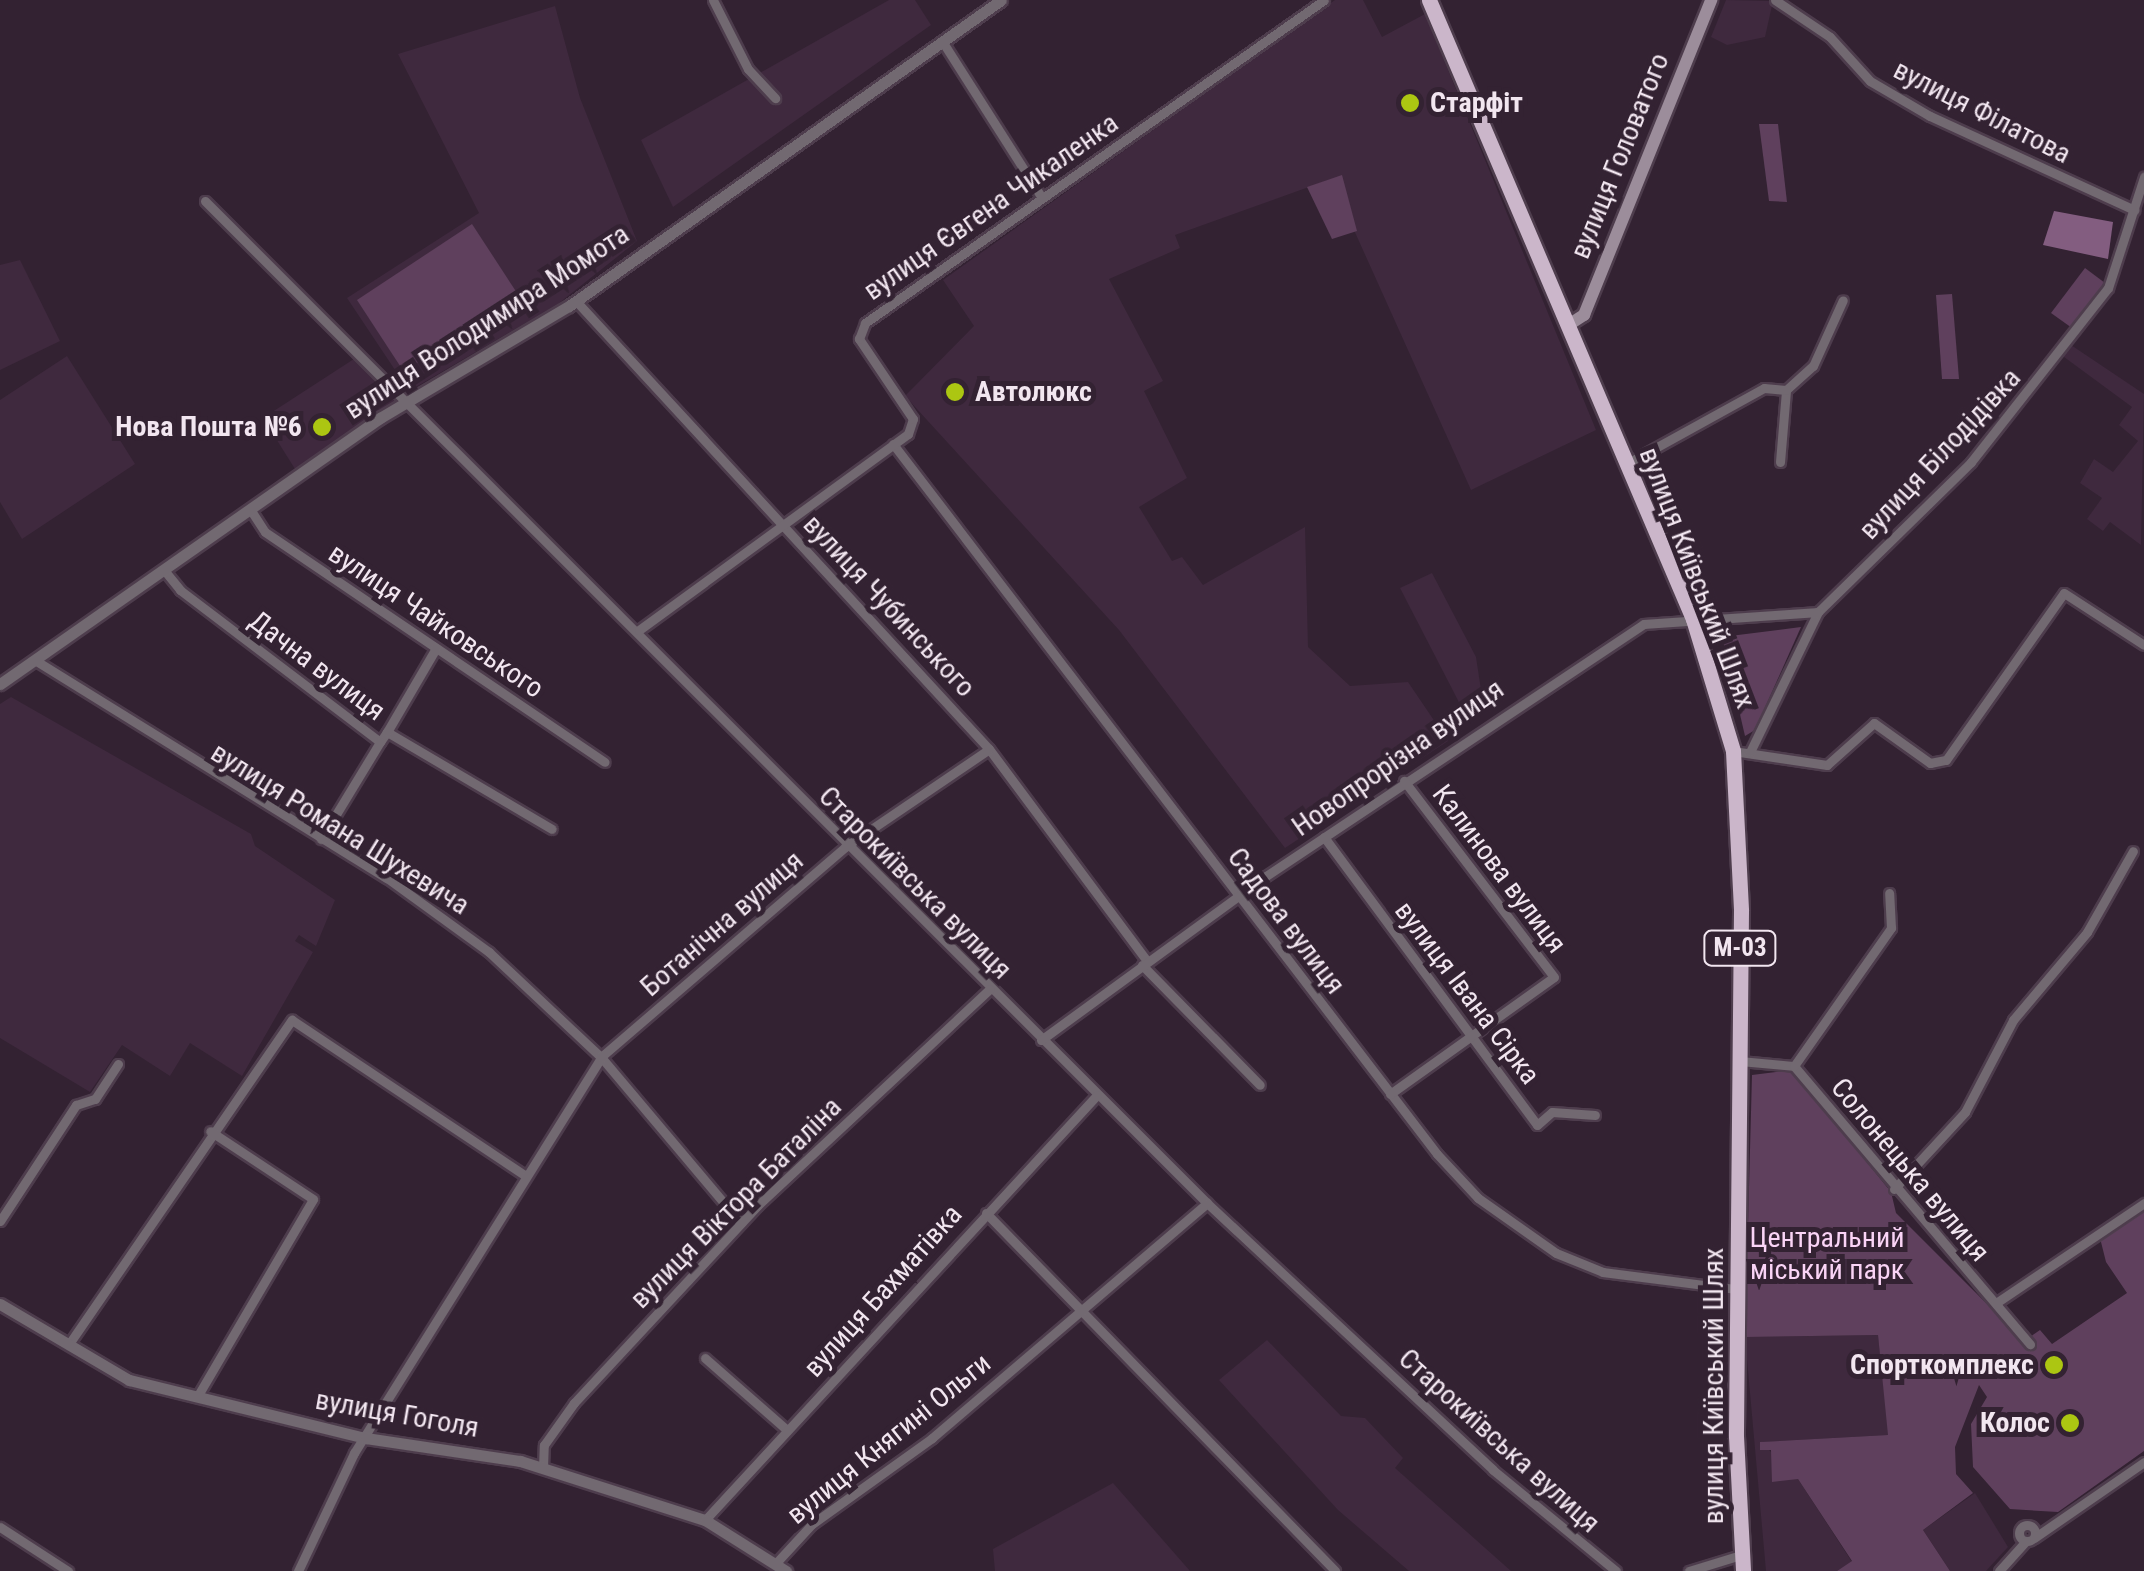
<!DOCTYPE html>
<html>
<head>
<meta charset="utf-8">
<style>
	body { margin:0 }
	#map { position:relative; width:2144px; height:1571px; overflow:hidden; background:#332232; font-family:"Roboto Condensed",sans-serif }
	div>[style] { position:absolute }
	.built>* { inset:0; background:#3f293e }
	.green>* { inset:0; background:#5f405d }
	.water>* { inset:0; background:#835d80 }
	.roads { filter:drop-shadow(2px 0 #4e3d4d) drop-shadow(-2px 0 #4e3d4d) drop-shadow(0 2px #4e3d4d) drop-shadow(0 -2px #4e3d4d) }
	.minor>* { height:9px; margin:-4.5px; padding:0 4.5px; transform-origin:4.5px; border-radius:4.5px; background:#726971 }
	.minor>.ring { margin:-4.5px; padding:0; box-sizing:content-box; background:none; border:9px solid #726971; border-radius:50% }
	.tertiary>* { height:11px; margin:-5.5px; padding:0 5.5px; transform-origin:5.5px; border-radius:5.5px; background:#726971 }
	.secondary>* { height:12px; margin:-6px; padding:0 6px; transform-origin:6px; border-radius:6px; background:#9c8d9b }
	.trunk>* { height:15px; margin:-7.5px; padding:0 7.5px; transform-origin:7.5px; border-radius:7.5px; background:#cbb6ca }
	.dots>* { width:28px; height:28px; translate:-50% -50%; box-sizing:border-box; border:5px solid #332232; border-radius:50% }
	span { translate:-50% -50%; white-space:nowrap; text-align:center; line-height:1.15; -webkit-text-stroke:10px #332232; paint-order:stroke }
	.shield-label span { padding:2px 8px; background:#332232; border:2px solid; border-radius:8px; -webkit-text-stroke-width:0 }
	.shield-label { font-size:25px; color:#f2e6f0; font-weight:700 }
	.poi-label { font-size:28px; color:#f2e6f0; font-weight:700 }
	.left { translate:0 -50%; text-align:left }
	.right { translate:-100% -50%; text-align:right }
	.street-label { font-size:28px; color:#f2e6f0 }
	.park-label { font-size:28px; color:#fad4f6 }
</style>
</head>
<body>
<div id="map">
	<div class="built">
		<i style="clip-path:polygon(889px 0,915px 0,931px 25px,673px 207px,641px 140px)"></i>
		<i style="clip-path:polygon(1335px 0,1363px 0,1382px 37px,1425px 14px,1596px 430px,1471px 490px,1331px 179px,1175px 235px,1180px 248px,1109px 279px,1163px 381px,1144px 391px,1187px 478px,1139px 507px,1172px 561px,1182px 557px,1203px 585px,1305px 527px,1308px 647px,1350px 686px,1408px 682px,1448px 741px,1285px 848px,1119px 630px,905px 396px,974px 326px,943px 280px)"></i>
		<i style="clip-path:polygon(1726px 0,1773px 1px,1765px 37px,1727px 45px,1711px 37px)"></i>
		<i style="clip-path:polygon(555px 6px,580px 98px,637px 241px,558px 304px,409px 391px,347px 298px,479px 213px,398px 54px)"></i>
		<i style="clip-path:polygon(20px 260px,60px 341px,0 370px,0 265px)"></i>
		<i style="clip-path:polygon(2068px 343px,2144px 394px,2141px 545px,2110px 522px,2103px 531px,2087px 519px,2102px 498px,2080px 483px,2094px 459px,2113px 472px,2138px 441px,2119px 425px,2132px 407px,2060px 354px)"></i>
		<i style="clip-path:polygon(67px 356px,135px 464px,22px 539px,0 502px,0 400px)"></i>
		<i style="clip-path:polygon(357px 357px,398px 399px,295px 469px,263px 418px)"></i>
		<i style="clip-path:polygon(1432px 573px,1476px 657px,1483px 703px,1464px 712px,1400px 588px)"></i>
		<i style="clip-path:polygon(11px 697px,251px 834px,255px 846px,335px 900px,316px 946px,299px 935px,295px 941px,313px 952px,242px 1076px,190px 1043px,170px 1076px,122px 1045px,90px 1092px,0 1038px,0 704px)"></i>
		<i style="clip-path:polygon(1878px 1335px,1889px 1435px,1761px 1442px,1798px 1479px,1852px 1562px,1837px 1571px,1766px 1571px,1745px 1337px)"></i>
		<i style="clip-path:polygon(1267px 1340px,1341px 1416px,1365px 1418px,1403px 1458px,1395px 1468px,1511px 1571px,1409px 1571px,1338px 1510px,1219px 1380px)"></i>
		<i style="clip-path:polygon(1113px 1483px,1190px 1571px,995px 1571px,993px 1549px)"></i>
		<i style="clip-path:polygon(1975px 1493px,2008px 1547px,1986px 1571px,1950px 1571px,1923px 1530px)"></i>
	</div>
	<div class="green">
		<i style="clip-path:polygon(1759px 124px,1778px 124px,1787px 202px,1769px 201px)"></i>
		<i style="clip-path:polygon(1342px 175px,1357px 231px,1332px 239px,1307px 187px)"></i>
		<i style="clip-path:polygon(472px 224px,519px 296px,404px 372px,357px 300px)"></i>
		<i style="clip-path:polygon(2085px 268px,2105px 283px,2072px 328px,2051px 313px)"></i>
		<i style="clip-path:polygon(1952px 294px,1959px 379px,1942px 379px,1936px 295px)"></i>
		<i style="clip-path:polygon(1801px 627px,1755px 730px,1745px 736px,1722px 637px)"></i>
		<i style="clip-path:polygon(1792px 1070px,1891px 1192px,1896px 1213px,2024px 1341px,2040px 1330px,2052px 1344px,2127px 1293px,2106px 1262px,2098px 1230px,2144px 1209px,2144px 1451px,2058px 1512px,2010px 1509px,1973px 1467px,1971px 1424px,1987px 1397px,1979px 1385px,1955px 1447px,1956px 1474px,1973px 1493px,1923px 1530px,1950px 1571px,1837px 1571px,1852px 1561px,1798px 1479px,1772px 1482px,1771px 1450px,1760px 1450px,1760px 1442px,1888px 1435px,1878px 1335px,1745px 1337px,1752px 1075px)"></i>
	</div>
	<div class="water">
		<i style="clip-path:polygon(2054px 211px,2113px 222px,2108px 259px,2043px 245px)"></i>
	</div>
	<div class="roads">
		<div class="minor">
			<i style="left:713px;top:0;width:77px;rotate:63.1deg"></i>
			<i style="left:748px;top:69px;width:40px;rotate:47deg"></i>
			<i style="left:1775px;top:0;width:66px;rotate:33.9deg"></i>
			<i style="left:1830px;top:37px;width:59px;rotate:47.7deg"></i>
			<i style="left:1870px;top:81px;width:69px;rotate:30.3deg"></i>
			<i style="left:1930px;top:116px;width:225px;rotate:24.7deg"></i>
			<i style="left:942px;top:41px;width:186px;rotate:57.5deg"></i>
			<i style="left:205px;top:201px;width:1417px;rotate:45deg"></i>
			<i style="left:1207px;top:1203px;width:391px;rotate:43deg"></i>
			<i style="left:1493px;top:1470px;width:159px;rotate:39.4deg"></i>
			<i style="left:576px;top:301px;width:609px;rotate:47.33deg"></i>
			<i style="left:989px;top:749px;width:264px;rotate:53.3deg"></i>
			<i style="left:893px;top:444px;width:894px;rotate:52.54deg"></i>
			<i style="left:1437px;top:1154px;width:60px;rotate:47deg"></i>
			<i style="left:1478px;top:1198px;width:95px;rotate:35.2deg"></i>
			<i style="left:1556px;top:1253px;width:51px;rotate:22deg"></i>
			<i style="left:1603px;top:1272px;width:134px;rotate:7.3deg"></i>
			<i style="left:1780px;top:462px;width:72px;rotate:-85.2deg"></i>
			<i style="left:1786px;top:390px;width:36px;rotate:-42deg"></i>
			<i style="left:1813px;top:366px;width:72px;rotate:-65.6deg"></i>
			<i style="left:1628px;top:463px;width:155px;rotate:-28.9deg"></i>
			<i style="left:1764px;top:388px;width:22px;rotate:5deg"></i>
			<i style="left:250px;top:509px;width:27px;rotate:57deg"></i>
			<i style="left:265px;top:532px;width:410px;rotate:34.1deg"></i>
			<i style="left:164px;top:570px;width:26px;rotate:51deg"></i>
			<i style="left:180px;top:590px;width:251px;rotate:37.2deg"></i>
			<i style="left:380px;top:742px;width:12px;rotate:-55deg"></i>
			<i style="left:387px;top:732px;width:191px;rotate:30.5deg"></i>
			<i style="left:639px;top:630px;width:333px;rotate:-36.1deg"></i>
			<i style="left:908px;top:434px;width:16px;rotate:-72deg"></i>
			<i style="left:913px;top:419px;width:97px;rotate:-124deg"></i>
			<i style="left:859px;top:339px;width:17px;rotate:-69deg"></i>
			<i style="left:865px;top:323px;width:561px;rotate:-35.13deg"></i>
			<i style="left:38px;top:662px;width:410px;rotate:31.8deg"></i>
			<i style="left:387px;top:878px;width:126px;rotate:36deg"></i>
			<i style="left:489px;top:952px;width:154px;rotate:43.2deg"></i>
			<i style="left:601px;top:1057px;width:217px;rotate:49.9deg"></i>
			<i style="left:387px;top:732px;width:97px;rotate:-59.7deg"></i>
			<i style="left:1733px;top:751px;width:95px;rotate:8.5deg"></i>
			<i style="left:1827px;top:765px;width:63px;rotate:-41.8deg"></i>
			<i style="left:1874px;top:723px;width:69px;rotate:35.5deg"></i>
			<i style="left:1930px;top:763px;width:16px;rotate:-11deg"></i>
			<i style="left:1946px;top:760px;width:204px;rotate:-54.8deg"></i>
			<i style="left:2064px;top:593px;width:95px;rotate:33deg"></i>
			<i style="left:1750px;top:752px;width:156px;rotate:-64.1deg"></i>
			<i style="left:1818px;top:612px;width:214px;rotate:-44.4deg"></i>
			<i style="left:1971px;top:462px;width:221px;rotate:-51.8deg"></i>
			<i style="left:2108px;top:288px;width:117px;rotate:-72deg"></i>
			<i style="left:1324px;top:837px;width:358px;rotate:53.5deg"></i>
			<i style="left:1537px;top:1125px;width:20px;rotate:-41deg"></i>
			<i style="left:1552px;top:1112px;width:43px;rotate:4deg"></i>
			<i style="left:321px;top:839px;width:114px;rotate:-58.7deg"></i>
			<i style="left:1142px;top:965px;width:168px;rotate:45.5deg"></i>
			<i style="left:1041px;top:1040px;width:278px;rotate:-36.1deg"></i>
			<i style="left:1266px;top:876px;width:454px;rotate:-33.7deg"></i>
			<i style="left:1644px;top:624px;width:174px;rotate:-3.9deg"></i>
			<i style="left:1739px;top:1061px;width:55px;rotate:5.2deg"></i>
			<i style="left:1794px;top:1066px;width:365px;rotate:49.7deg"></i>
			<i style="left:1794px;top:1066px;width:169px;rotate:-54.9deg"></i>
			<i style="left:1891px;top:928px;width:35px;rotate:-93deg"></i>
			<i style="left:1390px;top:1094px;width:201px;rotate:-35.5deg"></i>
			<i style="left:1554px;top:977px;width:247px;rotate:-127.4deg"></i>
			<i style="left:1894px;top:1189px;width:105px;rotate:-47.3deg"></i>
			<i style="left:1965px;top:1112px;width:104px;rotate:-62.4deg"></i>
			<i style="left:2013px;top:1020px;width:115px;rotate:-49.9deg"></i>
			<i style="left:2087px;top:932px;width:93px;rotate:-60.4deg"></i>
			<i style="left:986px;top:1213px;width:500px;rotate:45.7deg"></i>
			<i style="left:0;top:1221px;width:139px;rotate:-56.8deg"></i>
			<i style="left:76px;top:1105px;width:20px;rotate:-18deg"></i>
			<i style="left:95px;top:1099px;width:42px;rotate:-56.7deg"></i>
			<i style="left:1996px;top:1303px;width:179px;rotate:-34deg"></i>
			<i style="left:71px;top:1341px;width:390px;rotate:-55.5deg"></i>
			<i style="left:292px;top:1020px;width:278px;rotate:33.7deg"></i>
			<i style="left:705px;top:1358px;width:109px;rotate:41.3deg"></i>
			<i style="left:197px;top:1397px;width:229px;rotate:-59.6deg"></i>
			<i style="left:313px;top:1199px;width:123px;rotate:-146.6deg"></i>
			<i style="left:543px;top:1468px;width:23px;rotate:-88deg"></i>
			<i style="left:544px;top:1445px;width:52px;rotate:-54.5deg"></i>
			<i style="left:574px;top:1403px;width:269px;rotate:-47.1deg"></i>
			<i style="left:757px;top:1206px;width:318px;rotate:-43deg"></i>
			<i style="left:705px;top:1520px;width:578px;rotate:-47.31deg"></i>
			<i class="ring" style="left:2019px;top:1525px;width:7px;height:7px"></i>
			<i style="left:0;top:1527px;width:81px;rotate:32.9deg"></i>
			<i style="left:2034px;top:1538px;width:134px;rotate:-34.6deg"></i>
			<i style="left:776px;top:1563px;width:53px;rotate:-47.3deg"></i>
			<i style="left:812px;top:1524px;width:148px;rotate:-35.6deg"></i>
			<i style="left:932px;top:1438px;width:362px;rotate:-40.5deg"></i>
			<i style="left:298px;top:1571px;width:131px;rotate:-64.6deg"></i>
			<i style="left:354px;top:1453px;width:467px;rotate:-58deg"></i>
			<i style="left:601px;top:1057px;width:322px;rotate:-40.7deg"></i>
			<i style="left:845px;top:847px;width:174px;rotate:-34.2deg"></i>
			<i style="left:1689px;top:1571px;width:54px;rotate:-17.1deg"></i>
			<i style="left:1999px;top:1571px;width:40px;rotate:-48deg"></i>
		</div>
		<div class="tertiary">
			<i style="left:0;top:684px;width:464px;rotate:-35deg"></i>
			<i style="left:380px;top:418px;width:220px;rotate:-30.7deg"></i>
			<i style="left:569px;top:306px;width:529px;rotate:-35.31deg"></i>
			<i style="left:0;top:1304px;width:150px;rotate:30.5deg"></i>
			<i style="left:129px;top:1380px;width:244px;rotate:13.8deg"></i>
			<i style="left:366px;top:1438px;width:156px;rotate:8.5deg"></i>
			<i style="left:520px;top:1461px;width:194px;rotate:17.7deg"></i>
			<i style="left:705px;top:1520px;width:96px;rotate:32.2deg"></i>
		</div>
		<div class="secondary">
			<i style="left:1570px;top:324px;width:17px;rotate:-33deg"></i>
			<i style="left:1584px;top:315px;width:340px;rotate:-68deg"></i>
		</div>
		<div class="trunk">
			<i style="left:1429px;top:0;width:673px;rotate:66.9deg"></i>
			<i style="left:1693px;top:619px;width:138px;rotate:73.1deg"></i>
			<i style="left:1733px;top:751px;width:160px;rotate:87.1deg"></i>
			<i style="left:1741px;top:911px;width:525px;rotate:90.55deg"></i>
			<i style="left:1736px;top:1436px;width:135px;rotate:87deg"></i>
		</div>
	</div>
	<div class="dots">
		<i style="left:1410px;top:103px;background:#acc612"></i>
		<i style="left:955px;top:392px;background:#acc612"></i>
		<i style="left:322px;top:427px;background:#acc612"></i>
		<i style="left:2054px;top:1365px;background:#acc612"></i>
		<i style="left:2070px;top:1423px;background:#acc612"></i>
	</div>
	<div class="shield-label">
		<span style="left:1740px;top:948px">М-03</span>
	</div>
	<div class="poi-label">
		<span class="left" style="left:1430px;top:103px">Старфіт</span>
		<span class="left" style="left:975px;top:392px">Автолюкс</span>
		<span class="right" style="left:302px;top:427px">Нова Пошта №6</span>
		<span class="right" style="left:2034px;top:1365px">Спорткомплекс</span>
		<span class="right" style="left:2050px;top:1423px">Колос</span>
	</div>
	<div class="street-label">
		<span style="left:1982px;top:112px;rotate:27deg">вулиця Філатова</span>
		<span style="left:1620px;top:156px;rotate:-68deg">вулиця Головатого</span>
		<span style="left:991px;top:207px;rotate:-35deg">вулиця Євгена Чикаленка</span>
		<span style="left:487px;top:322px;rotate:-33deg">вулиця Володимира Момота</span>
		<span style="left:1940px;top:454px;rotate:-47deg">вулиця Білодідівка</span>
		<span style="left:1697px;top:578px;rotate:69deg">вулиця Київський Шлях</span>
		<span style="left:889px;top:606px;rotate:47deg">вулиця Чубинського</span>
		<span style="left:436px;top:621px;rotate:34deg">вулиця Чайковського</span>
		<span style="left:317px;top:666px;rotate:37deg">Дачна вулиця</span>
		<span style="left:1398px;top:758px;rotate:-35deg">Новопрорізна вулиця</span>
		<span style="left:340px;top:829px;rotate:32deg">вулиця Романа Шухевича</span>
		<span style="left:1499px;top:869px;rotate:53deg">Калинова вулиця</span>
		<span style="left:915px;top:883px;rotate:45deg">Старокиївська вулиця</span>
		<span style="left:1286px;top:921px;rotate:53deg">Садова вулиця</span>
		<span style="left:722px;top:924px;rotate:-41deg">Ботанічна вулиця</span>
		<span style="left:1467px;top:993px;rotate:53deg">вулиця Івана Сірка</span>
		<span style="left:1910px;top:1170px;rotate:50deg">Солонецька вулиця</span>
		<span style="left:736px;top:1203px;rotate:-45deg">вулиця Віктора Баталіна</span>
		<span style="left:883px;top:1291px;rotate:-48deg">вулиця Бахматівка</span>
		<span style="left:1714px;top:1386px;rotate:-90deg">вулиця Київський Шлях</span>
		<span style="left:397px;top:1414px;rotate:10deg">вулиця Гоголя</span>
		<span style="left:889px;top:1439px;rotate:-39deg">вулиця Княгині Ольги</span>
		<span style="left:1499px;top:1441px;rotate:42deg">Старокиївська вулиця</span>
	</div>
	<div class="park-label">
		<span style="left:1827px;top:1254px">Центральний<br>міський парк</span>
	</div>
</div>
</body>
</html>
